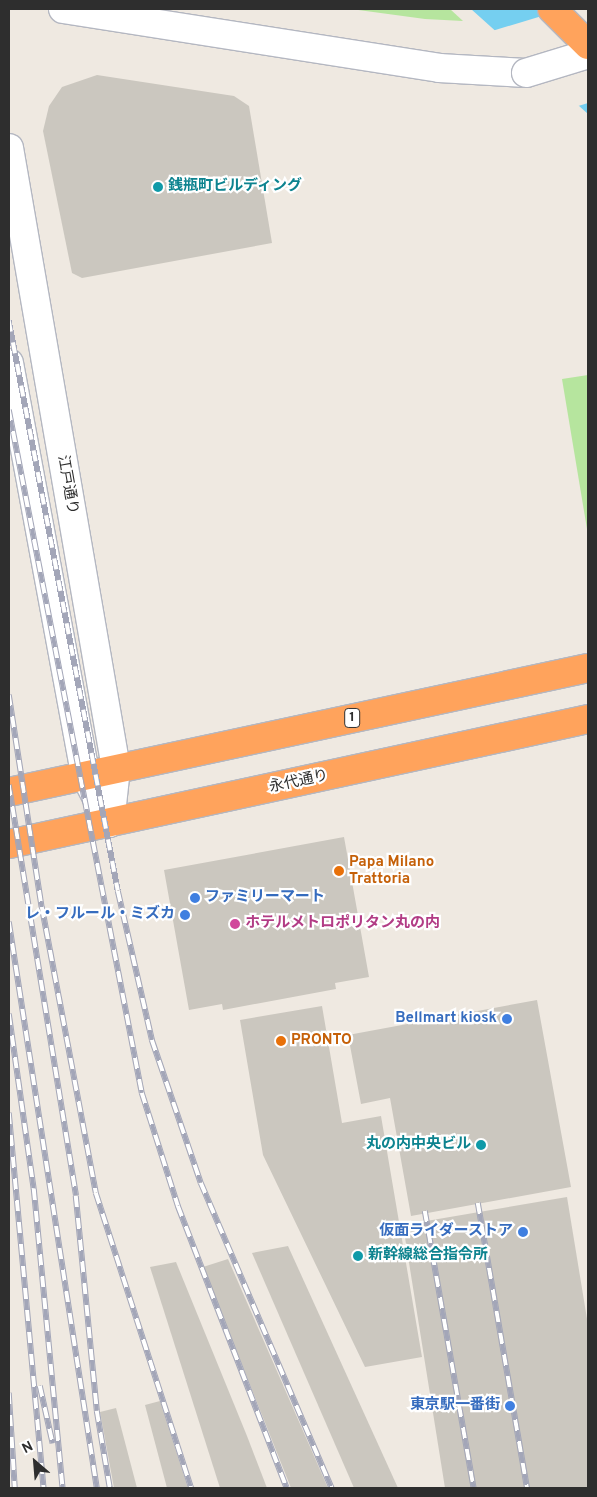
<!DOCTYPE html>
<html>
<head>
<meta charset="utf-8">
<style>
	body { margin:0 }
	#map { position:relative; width:597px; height:1497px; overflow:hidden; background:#efe9e1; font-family:Overpass,"Noto Sans JP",sans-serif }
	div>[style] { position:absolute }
	.green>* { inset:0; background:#b6e59e }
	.water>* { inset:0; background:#75cff0 }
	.pier>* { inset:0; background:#efe9e1 }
	.building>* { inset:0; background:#cbc7bf }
	.roads { filter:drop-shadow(1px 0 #b4b7c1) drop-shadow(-1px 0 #b4b7c1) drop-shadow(0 1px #b4b7c1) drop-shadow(0 -1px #b4b7c1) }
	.secondary>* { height:28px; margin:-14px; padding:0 14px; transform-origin:14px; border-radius:14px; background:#fff }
	.highway>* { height:28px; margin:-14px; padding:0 14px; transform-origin:14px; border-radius:14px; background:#ffa35c }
	.rail>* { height:5.5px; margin-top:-2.75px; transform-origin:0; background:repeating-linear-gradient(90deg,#fff 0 11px,#a3a6b8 0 22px); box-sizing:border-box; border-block:1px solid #a3a6b8 }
	.bridges { filter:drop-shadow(1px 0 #b4b7c1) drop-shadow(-1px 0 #b4b7c1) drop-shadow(0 1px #b4b7c1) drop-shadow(0 -1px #b4b7c1) }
	.secondary-bridge>* { height:28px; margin:-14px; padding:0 14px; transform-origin:14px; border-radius:14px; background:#fff }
	.highway-bridge>* { height:28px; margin:-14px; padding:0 14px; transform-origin:14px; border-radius:14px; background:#ffa35c }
	.dots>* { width:14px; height:14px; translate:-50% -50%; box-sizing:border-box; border:2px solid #fff; border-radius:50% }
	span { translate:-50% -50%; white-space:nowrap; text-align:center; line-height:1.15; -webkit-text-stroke:4.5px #fff; paint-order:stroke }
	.shield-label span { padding:1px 4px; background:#fff; border:1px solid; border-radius:4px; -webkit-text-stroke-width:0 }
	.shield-label { font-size:14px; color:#2e2e2e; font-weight:700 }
	.culture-label { font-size:15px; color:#0d838f; font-weight:700 }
	.left { translate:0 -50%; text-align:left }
	.right { translate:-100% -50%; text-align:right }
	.street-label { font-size:15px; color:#2e2e2e }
	.food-label { font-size:15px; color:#c56008; font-weight:700 }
	.shop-label { font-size:15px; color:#366cbe; font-weight:700 }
	.hotel-label { font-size:15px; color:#b23c85; font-weight:700 }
	.frame { position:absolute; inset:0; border:10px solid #2e2e2e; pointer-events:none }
	.north { position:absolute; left:10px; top:1437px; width:50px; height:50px; -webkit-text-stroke:4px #fff; paint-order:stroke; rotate:333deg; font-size:14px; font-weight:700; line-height:20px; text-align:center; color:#2e2e2e }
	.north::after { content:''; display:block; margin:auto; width:18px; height:22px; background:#2e2e2e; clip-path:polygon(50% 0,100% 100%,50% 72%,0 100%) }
</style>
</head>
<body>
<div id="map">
	<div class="green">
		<i style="clip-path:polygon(351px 9px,450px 9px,463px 21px,425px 19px)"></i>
		<i style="clip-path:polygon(588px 375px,588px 535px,562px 379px)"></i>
	</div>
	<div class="water">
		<i style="clip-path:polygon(471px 9px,588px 9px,588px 117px,588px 114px)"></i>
	</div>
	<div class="pier">
		<i style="clip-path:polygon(565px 9px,588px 9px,588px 103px,575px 107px,492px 31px)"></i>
	</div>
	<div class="building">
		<i style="clip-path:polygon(97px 75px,234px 96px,249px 106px,272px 243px,82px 278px,72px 273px,43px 131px,49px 106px,62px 87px)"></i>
		<i style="clip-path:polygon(344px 837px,369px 977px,335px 983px,336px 989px,223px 1010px,222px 1004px,189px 1010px,164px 870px)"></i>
		<i style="clip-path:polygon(537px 1000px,571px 1187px,411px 1216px,390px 1098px,361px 1104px,348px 1035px)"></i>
		<i style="clip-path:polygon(322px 1006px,342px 1123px,381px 1116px,422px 1357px,365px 1367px,263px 1155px,240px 1020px)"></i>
		<i style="clip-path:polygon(567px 1197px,588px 1325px,588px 1488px,445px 1488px,403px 1225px)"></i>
		<i style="clip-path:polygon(288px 1246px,398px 1488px,354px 1488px,252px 1253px)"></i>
		<i style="clip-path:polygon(228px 1259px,328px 1488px,291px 1488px,203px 1267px)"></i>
		<i style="clip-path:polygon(176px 1262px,247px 1436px,267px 1488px,220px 1488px,150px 1267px)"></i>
		<i style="clip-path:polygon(160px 1401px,188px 1488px,167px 1488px,145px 1405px)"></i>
		<i style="clip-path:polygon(116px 1408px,137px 1488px,114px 1488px,100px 1412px)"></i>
	</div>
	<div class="roads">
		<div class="secondary">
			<i style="left:63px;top:9px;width:381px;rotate:8.9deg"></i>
			<i style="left:439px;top:68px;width:87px;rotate:3.3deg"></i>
			<i style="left:9px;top:148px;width:629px;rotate:80.21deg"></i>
			<i style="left:116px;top:768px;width:55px;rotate:96.2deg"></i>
			<i style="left:9px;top:363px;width:419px;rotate:79.5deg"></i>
			<i style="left:85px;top:775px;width:54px;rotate:62.5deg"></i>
		</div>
		<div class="highway">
			<i style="left:9px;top:792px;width:592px;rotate:-12.09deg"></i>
			<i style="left:9px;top:844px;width:592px;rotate:-12.18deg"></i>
		</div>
	</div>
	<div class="rail">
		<i style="left:9px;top:321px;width:580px;rotate:79.17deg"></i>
		<i style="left:118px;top:891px;width:153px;rotate:77.1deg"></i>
		<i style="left:152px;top:1040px;width:151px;rotate:71.1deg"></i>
		<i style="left:201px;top:1183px;width:332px;rotate:66.8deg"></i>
		<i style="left:9px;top:410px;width:696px;rotate:78.98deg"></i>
		<i style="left:142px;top:1093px;width:119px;rotate:72.3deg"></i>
		<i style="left:178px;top:1206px;width:302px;rotate:68.9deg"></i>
		<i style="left:9px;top:695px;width:215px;rotate:81.2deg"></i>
		<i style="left:42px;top:907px;width:291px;rotate:79.3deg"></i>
		<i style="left:96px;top:1193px;width:310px;rotate:72.1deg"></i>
		<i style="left:9px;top:785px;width:416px;rotate:80.7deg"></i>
		<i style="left:76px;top:1196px;width:216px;rotate:84.4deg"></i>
		<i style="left:97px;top:1411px;width:78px;rotate:80.4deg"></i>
		<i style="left:9px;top:922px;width:573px;rotate:81.16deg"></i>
		<i style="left:9px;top:1014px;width:177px;rotate:81.9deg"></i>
		<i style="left:34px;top:1189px;width:300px;rotate:84.5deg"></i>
		<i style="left:9px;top:1113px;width:377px;rotate:84.7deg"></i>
		<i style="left:478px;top:1203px;width:289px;rotate:80.2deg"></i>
		<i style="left:425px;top:1211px;width:281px;rotate:80deg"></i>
		<i style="left:40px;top:1386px;width:59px;rotate:77.4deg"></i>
		<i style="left:9px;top:1393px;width:95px;rotate:86.4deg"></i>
	</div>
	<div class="bridges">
		<div class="secondary-bridge">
			<i style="left:526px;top:73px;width:65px;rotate:-17deg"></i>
		</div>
		<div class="highway-bridge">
			<i style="left:552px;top:9px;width:51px;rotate:45deg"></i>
		</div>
	</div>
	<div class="dots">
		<i style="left:158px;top:187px;background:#0f9aa8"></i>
		<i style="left:339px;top:871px;background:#e8710a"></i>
		<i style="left:195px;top:898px;background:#3f7fe0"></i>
		<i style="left:185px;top:915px;background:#3f7fe0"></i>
		<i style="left:235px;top:924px;background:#d1479c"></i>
		<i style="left:507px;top:1019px;background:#3f7fe0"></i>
		<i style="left:281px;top:1041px;background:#e8710a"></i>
		<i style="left:481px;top:1145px;background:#0f9aa8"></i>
		<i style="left:523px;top:1232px;background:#3f7fe0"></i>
		<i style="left:358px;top:1256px;background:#0f9aa8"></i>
		<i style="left:510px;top:1406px;background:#3f7fe0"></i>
	</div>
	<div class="shield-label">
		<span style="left:352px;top:718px">1</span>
	</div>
	<div class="culture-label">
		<span class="left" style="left:168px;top:187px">銭瓶町ビルディング</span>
		<span class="right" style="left:471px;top:1145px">丸の内中央ビル</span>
		<span class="left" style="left:368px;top:1256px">新幹線総合指令所</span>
	</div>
	<div class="street-label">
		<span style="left:67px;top:485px;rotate:80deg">江戸通り</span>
		<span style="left:299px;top:782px;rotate:-12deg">永代通り</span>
	</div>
	<div class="food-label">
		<span class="left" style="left:349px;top:871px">Papa Milano<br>Trattoria</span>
		<span class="left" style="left:291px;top:1041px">PRONTO</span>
	</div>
	<div class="shop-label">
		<span class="left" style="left:205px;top:898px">ファミリーマート</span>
		<span class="right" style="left:175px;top:915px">レ・フルール・ミズカ</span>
		<span class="right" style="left:497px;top:1019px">Bellmart kiosk</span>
		<span class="right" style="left:513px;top:1232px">仮面ライダーストア</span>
		<span class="right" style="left:500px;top:1406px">東京駅一番街</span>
	</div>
	<div class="hotel-label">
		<span class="left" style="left:245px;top:924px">ホテルメトロポリタン丸の内</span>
	</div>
	<div class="frame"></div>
	<div class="north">N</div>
</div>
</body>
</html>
